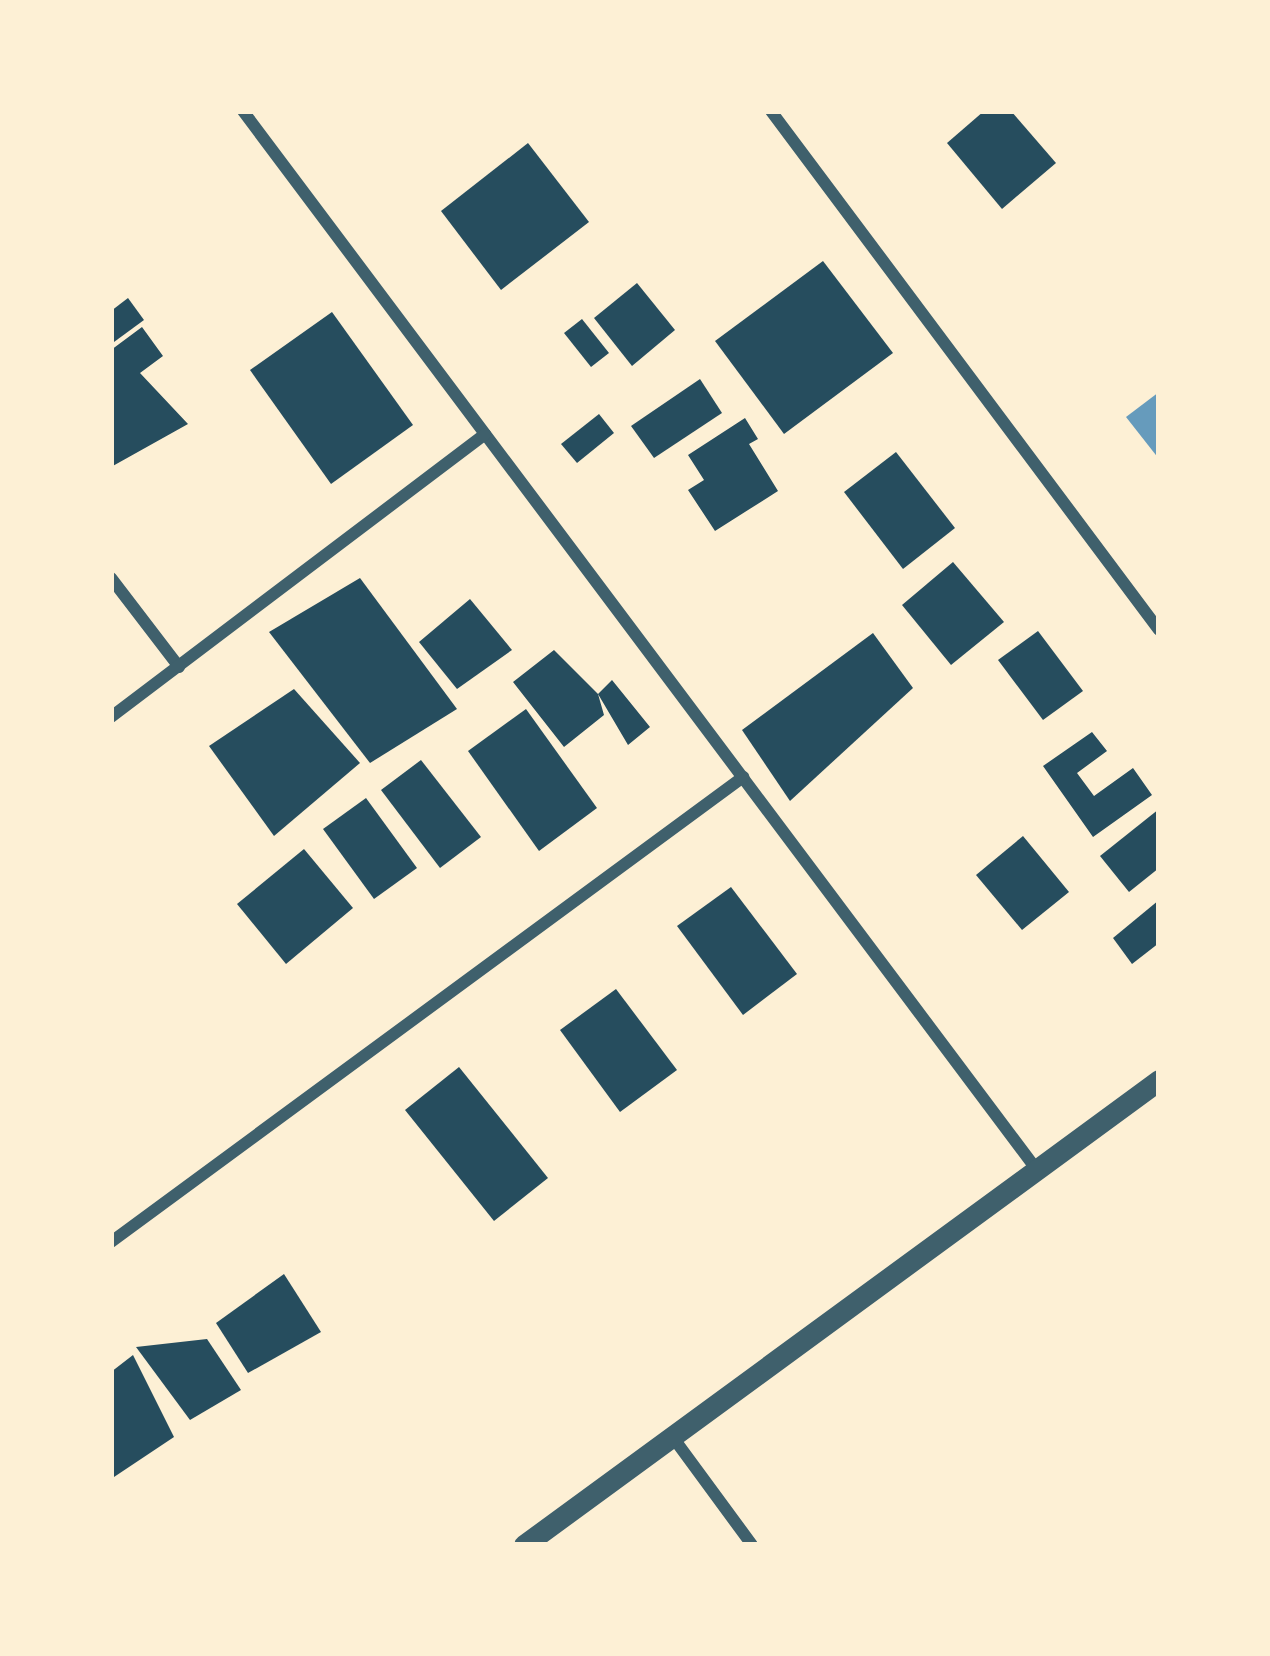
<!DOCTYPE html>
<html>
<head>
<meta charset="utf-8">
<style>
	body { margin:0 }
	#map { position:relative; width:1270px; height:1656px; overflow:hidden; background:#fdf0d5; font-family:"Roboto Condensed",sans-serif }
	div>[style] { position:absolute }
	.water>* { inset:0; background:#669bbc }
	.building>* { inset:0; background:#264d5e }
	.minor>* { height:12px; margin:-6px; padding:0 6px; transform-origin:6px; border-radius:6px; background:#3f606c }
	.tertiary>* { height:21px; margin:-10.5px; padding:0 10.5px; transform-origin:10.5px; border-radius:10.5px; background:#3f606c }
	span { translate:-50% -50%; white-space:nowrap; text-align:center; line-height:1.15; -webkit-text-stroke:12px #fdf0d5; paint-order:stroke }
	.frame { position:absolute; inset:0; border:114px solid #fdf0d5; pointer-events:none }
</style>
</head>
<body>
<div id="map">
	<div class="water">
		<i style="clip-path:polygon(1159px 392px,1159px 459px,1126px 417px)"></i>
	</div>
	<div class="building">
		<i style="clip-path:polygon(984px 111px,1011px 111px,1056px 163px,1002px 209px,947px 143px)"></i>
		<i style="clip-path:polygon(528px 143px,589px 222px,501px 290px,441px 211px)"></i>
		<i style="clip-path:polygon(823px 261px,893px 353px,784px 434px,715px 341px)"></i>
		<i style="clip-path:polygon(637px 283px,675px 330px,632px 366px,594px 318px)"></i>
		<i style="clip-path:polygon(128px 298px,144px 320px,114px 342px,111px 311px)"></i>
		<i style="clip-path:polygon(332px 312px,413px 425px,331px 484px,250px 370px)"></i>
		<i style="clip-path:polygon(582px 319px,609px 353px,591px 367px,564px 333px)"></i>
		<i style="clip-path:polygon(142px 327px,163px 356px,140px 373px,188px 424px,111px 467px,111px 350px)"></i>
		<i style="clip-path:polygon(700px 379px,722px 413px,654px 458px,631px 426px)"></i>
		<i style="clip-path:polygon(599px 414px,614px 433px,577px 463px,561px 444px)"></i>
		<i style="clip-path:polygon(745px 418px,758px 439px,749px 444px,778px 491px,715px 531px,688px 490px,704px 480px,688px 455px)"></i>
		<i style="clip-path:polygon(896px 452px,955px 528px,903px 569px,844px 492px)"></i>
		<i style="clip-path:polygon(953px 562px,1004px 622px,951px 665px,902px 605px)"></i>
		<i style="clip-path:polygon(360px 578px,457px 709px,370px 763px,269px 632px)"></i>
		<i style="clip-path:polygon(470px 599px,512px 650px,457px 689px,419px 642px)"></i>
		<i style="clip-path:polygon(1038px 631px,1083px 691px,1043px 720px,998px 660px)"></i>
		<i style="clip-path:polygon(873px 633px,913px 688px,790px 801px,742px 730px)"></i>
		<i style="clip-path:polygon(554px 650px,598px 694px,612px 680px,650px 727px,628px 745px,598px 694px,604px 715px,564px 747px,513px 682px)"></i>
		<i style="clip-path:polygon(294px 689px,360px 763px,274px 836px,209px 746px)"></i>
		<i style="clip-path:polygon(526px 709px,597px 808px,539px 851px,468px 751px)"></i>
		<i style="clip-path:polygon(1092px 732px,1107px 751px,1077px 773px,1094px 796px,1133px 768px,1152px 795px,1093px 837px,1043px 766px)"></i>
		<i style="clip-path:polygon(421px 760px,481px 837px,440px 868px,381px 790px)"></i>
		<i style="clip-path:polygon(366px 798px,417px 868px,374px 899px,323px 829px)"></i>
		<i style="clip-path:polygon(1159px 809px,1159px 868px,1129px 892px,1100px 856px)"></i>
		<i style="clip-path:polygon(1023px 836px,1069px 892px,1022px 930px,976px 875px)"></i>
		<i style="clip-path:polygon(304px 849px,353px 908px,286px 964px,237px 904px)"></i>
		<i style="clip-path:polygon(731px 887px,797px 974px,743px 1015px,677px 926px)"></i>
		<i style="clip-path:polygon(1159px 900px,1159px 943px,1132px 964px,1113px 938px)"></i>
		<i style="clip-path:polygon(616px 989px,677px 1070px,620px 1112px,560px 1030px)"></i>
		<i style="clip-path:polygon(459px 1067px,548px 1178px,494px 1221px,405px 1110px)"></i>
		<i style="clip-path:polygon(284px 1274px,321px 1332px,248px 1373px,216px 1323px)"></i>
		<i style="clip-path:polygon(207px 1339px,241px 1390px,190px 1420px,136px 1347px)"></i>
		<i style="clip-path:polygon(133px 1355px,174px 1437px,111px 1479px,111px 1372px)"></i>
	</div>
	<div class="minor">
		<i style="left:243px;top:111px;width:1324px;rotate:53.14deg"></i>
		<i style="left:771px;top:111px;width:648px;rotate:53.22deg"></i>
		<i style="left:111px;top:578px;width:112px;rotate:52.6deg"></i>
		<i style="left:111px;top:717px;width:469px;rotate:-37.1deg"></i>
		<i style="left:111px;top:1242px;width:785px;rotate:-36.34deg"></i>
		<i style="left:672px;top:1436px;width:135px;rotate:53.7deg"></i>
	</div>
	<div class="tertiary">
		<i style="left:524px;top:1545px;width:787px;rotate:-36.21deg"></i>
	</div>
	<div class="frame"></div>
</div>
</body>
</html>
